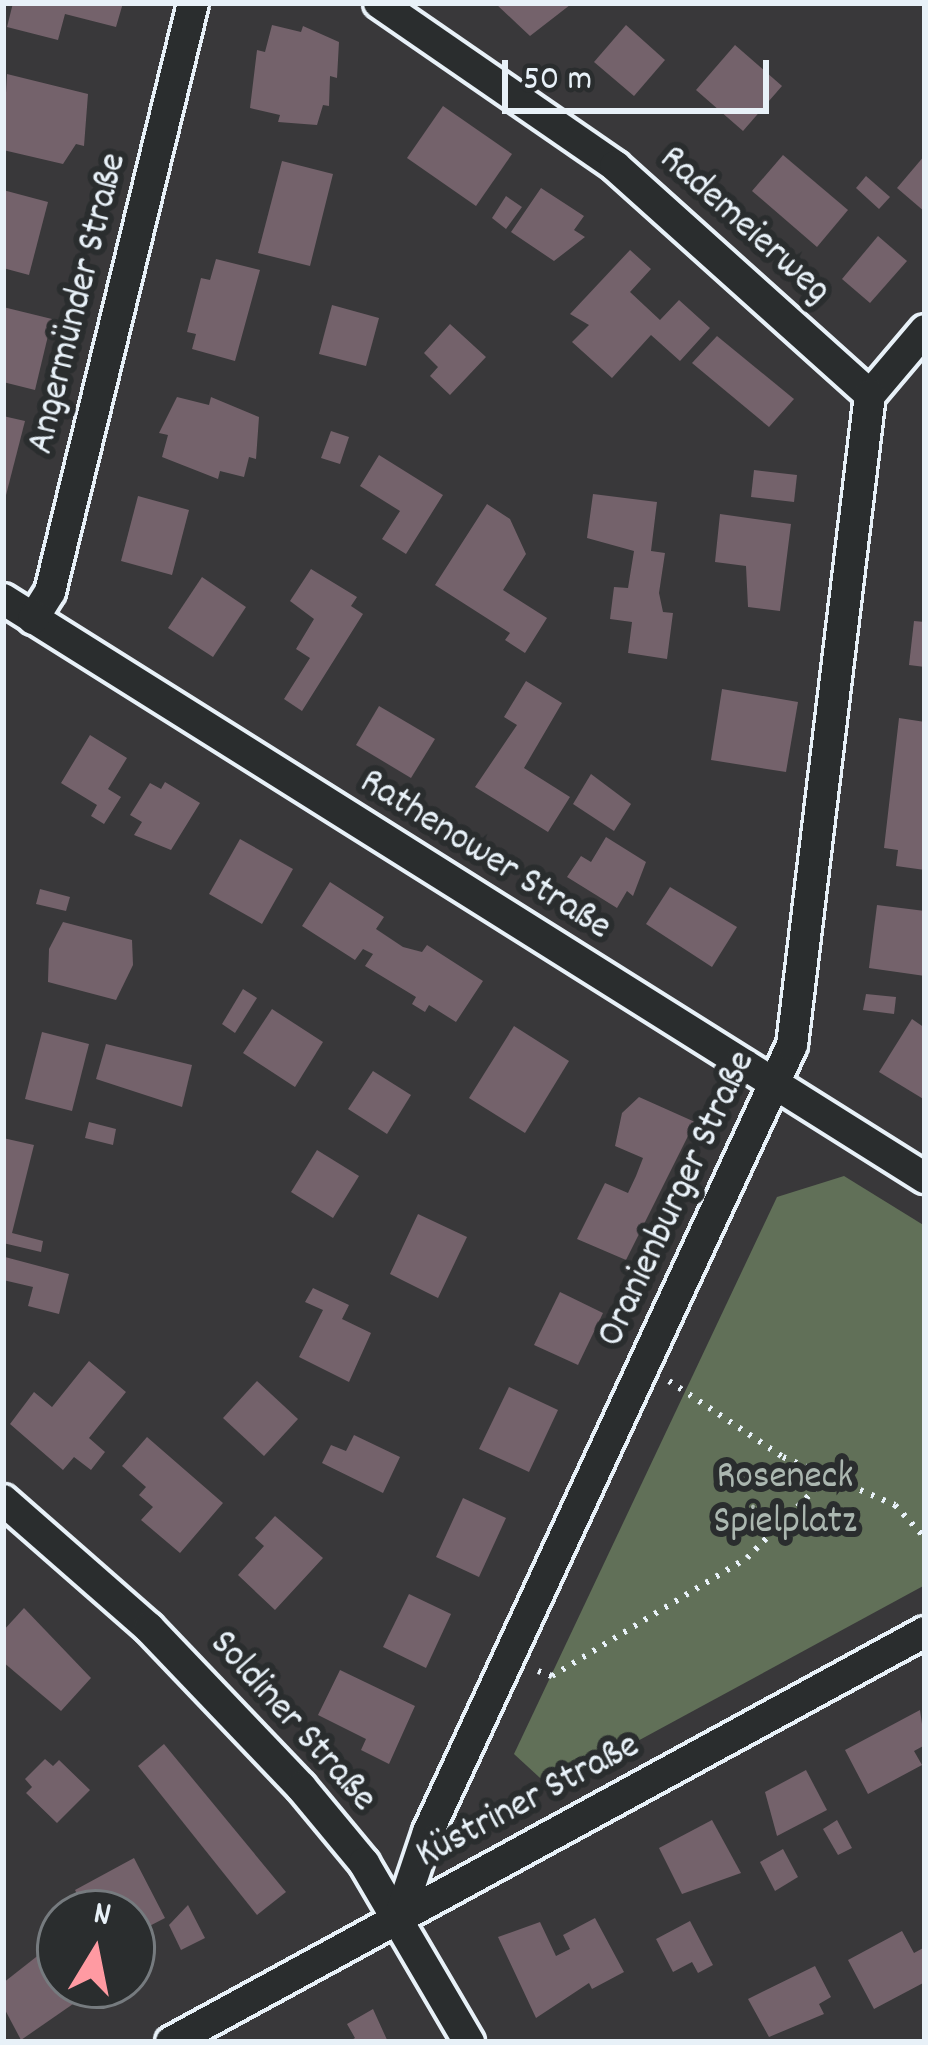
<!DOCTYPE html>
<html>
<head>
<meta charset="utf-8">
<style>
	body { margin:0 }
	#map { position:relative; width:928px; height:2045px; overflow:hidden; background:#39383a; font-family:Dekko,sans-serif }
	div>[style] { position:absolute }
	.green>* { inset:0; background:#617058 }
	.building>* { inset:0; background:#74626b }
	.path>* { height:6px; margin-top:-3px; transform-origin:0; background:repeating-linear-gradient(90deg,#e8f1f8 0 3px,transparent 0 12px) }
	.roads { filter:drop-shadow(3px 0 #e8f1f8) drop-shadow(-3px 0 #e8f1f8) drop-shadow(0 3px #e8f1f8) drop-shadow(0 -3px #e8f1f8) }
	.minor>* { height:30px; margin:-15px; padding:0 15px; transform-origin:15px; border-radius:15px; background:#2a2d2e }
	span { translate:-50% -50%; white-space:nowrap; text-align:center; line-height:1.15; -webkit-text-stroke:12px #2a2d2e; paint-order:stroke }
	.street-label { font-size:39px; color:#e8f1f8 }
	.park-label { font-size:39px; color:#abb7b0 }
	.frame { position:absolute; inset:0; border:6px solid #e8f1f8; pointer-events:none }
	.north { position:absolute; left:36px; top:1889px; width:120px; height:120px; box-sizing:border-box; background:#2a2d2e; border:3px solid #767b7f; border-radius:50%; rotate:10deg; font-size:33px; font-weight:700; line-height:48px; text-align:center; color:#e8f1f8 }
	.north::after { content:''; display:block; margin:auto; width:42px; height:54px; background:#ff9aa2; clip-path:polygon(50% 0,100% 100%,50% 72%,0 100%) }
	.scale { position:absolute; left:502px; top:60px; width:267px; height:54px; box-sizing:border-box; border:6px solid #e8f1f8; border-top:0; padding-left:15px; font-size:36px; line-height:42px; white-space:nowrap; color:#e8f1f8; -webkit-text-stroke:9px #2a2d2e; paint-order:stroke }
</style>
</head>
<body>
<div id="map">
	<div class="green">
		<i style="clip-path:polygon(844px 1176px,925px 1226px,925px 1585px,551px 1788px,514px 1754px,777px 1197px)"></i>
	</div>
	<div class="building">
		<i style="clip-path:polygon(13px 3px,123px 3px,116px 27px,65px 14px,58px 40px,7px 27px)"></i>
		<i style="clip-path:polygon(495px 3px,567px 3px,570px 5px,530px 36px)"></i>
		<i style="clip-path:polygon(272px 25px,301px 32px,303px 26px,339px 42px,337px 78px,330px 76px,329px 106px,323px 105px,317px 125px,278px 122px,280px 115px,250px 108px,257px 50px,265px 52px)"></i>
		<i style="clip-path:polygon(626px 25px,665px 60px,634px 96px,594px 62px)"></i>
		<i style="clip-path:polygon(735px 45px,782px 86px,743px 131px,696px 90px)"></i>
		<i style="clip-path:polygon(7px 74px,88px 94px,84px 146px,76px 144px,63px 164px,3px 150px)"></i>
		<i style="clip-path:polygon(443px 106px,512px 154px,476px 206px,407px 158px)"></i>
		<i style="clip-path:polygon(783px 155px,848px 210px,817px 247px,752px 191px)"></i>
		<i style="clip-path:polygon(925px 155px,925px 212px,897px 188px)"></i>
		<i style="clip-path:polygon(282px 161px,333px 174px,310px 266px,258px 253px)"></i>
		<i style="clip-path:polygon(866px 176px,890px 197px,879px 209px,856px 188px)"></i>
		<i style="clip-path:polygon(541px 188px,584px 216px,574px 230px,585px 237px,554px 261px,511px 232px)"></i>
		<i style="clip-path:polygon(3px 190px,48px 202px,29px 275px,3px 268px)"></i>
		<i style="clip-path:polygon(506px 196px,522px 207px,506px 229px,492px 218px)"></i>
		<i style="clip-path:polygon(878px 236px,907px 261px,870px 303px,842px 279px)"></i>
		<i style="clip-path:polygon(630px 250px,651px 269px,630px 292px,660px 320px,679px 300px,710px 328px,680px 361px,651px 335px,612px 378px,572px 342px,589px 325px,570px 314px)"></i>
		<i style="clip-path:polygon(216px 259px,260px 270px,235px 361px,192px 349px,196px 334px,187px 332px,201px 278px,210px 280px)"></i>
		<i style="clip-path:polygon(332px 305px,379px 318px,366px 366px,319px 354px)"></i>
		<i style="clip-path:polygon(3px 307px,52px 319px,35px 390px,3px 382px)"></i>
		<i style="clip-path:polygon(450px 324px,486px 357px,450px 395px,430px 376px,438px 367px,424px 353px)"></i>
		<i style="clip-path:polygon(717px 336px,794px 399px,769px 427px,692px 363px)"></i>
		<i style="clip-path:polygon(177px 397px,209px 405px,211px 397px,259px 417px,256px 459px,249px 457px,244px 477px,220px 471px,218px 479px,162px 457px,168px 435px,159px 433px)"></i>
		<i style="clip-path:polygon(3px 416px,25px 421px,5px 499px,3px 499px)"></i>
		<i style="clip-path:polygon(331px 431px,349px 437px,340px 464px,321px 458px)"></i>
		<i style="clip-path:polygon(379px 455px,443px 495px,406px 554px,382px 539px,400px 511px,360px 486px)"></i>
		<i style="clip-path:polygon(754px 470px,797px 475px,794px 502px,751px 497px)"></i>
		<i style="clip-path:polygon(593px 494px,657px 502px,651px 551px,665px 553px,659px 593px,663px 612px,673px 613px,667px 659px,628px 653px,632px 622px,610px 619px,614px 587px,628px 588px,634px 551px,587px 538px)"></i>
		<i style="clip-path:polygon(138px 496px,189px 510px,172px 575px,121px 561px)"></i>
		<i style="clip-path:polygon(487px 504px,510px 519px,526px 554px,503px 590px,547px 618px,525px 653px,505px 640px,510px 633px,435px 585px)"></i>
		<i style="clip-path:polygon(720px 514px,791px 524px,780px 611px,748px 607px,746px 566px,715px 562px)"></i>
		<i style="clip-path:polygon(311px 569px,357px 597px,351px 606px,363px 614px,302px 711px,284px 699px,310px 658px,296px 649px,314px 619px,290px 601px)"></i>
		<i style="clip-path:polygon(202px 577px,246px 607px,213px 657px,168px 628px)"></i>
		<i style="clip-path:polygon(914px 621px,925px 622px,925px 667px,909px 665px)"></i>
		<i style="clip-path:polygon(526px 681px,562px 703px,524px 768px,570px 797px,548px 832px,475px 787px,517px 725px,504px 717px)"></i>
		<i style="clip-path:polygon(722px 689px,798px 702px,786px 772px,711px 760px)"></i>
		<i style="clip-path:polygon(379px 706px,435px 739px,411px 778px,356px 745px)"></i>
		<i style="clip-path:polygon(899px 718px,925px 722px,925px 870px,896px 866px,898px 850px,884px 848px)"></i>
		<i style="clip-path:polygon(90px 735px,127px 758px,108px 789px,121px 797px,104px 824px,91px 816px,97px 805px,61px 783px)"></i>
		<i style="clip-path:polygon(591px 774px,631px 804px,614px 831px,573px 804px)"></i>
		<i style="clip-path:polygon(165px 782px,200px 803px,171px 850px,134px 835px,142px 822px,130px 815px,150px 783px,161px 789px)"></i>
		<i style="clip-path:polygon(606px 837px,646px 862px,633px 896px,627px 891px,617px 908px,567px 877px,581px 856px,591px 862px)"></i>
		<i style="clip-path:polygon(240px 839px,293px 869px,262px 924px,209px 894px)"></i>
		<i style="clip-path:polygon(330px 882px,384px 917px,376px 929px,403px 947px,422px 952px,427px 945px,483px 981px,456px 1022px,429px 1005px,425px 1012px,412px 1004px,416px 997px,365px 966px,373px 954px,363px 949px,355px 960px,302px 926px)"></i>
		<i style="clip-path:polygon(670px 887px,737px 927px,712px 967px,646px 924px)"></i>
		<i style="clip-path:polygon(40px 889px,70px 897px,66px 911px,36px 904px)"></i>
		<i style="clip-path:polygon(877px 905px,925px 911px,925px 976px,869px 968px)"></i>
		<i style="clip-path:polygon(63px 922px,132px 940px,133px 965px,116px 1000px,48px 982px,49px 949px)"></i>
		<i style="clip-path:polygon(243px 989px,257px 998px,235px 1033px,222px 1024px)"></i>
		<i style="clip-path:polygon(866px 994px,896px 997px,894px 1014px,863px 1010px)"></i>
		<i style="clip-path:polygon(272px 1009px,323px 1042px,295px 1087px,243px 1053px)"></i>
		<i style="clip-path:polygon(912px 1019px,925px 1028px,925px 1100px,879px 1072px)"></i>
		<i style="clip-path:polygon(514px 1026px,569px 1061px,525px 1133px,469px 1098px)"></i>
		<i style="clip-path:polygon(42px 1032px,89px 1044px,72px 1111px,25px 1099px)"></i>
		<i style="clip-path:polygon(106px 1044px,192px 1065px,182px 1107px,96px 1079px)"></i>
		<i style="clip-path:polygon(373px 1071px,411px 1095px,387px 1134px,348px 1109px)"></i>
		<i style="clip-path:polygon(639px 1097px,695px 1122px,626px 1260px,577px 1239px,605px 1183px,628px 1193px,636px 1176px,643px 1158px,615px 1146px,622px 1113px)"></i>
		<i style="clip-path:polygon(89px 1122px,116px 1129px,113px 1145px,85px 1138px)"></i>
		<i style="clip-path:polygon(3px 1138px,34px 1145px,12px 1233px,43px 1241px,41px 1252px,3px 1243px)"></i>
		<i style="clip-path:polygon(317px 1150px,359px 1176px,333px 1218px,291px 1192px)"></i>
		<i style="clip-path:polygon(418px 1214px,467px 1237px,438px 1298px,390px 1274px)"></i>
		<i style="clip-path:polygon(5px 1257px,69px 1274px,59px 1314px,28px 1306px,33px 1287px,3px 1280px)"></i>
		<i style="clip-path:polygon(313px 1288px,349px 1305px,342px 1319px,371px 1333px,349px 1382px,299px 1357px,323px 1310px,305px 1302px)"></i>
		<i style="clip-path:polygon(560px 1292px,603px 1313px,578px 1365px,534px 1345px)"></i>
		<i style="clip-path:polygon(89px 1361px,126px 1392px,89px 1438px,105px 1452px,91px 1470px,74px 1457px,63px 1470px,10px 1424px,34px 1392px,52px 1407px)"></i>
		<i style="clip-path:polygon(257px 1381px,298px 1419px,264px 1456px,223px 1418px)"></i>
		<i style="clip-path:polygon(509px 1387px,558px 1410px,529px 1472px,479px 1449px)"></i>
		<i style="clip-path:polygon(354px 1435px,400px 1457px,383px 1493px,322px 1463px,331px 1445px,346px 1451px)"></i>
		<i style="clip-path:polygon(147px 1437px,223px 1503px,180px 1553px,141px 1520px,153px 1507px,139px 1495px,146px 1487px,122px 1466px)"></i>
		<i style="clip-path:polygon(463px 1498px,506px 1518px,479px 1577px,436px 1557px)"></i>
		<i style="clip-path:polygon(275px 1516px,323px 1558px,275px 1610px,238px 1575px,264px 1546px,255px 1538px)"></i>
		<i style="clip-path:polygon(409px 1594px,451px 1614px,426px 1668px,383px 1647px)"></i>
		<i style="clip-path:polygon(24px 1608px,91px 1678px,61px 1711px,3px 1662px,3px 1631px)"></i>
		<i style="clip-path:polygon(340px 1670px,415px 1706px,389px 1764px,361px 1750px,366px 1739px,318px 1715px)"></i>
		<i style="clip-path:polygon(920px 1710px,925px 1745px,914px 1751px,922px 1765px,868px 1794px,845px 1750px)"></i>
		<i style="clip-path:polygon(164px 1744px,286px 1892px,257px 1915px,138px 1766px)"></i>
		<i style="clip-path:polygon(45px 1759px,53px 1766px,59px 1760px,90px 1790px,57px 1823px,26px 1793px,32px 1787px,25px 1779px)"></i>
		<i style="clip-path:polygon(806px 1770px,827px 1810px,777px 1836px,765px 1792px)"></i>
		<i style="clip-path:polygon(712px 1820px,741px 1873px,682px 1894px,659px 1848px)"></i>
		<i style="clip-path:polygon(837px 1820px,852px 1848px,838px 1855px,823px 1829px)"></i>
		<i style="clip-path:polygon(783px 1849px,798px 1877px,775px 1891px,760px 1862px)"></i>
		<i style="clip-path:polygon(134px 1858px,165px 1918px,132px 1935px,132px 1913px,87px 1913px,75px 1890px)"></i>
		<i style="clip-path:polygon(188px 1905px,205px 1938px,181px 1950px,169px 1925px)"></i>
		<i style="clip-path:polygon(595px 1918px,624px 1972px,592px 1989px,589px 1983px,536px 2018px,498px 1937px,540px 1922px,556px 1956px,570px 1949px,563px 1935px)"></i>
		<i style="clip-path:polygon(690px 1921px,713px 1965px,698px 1973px,692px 1962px,673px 1972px,656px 1939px)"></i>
		<i style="clip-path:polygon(902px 1931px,914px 1953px,925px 1947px,925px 1982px,874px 2009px,848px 1960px)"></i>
		<i style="clip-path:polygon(45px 1950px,73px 2004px,21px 2040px,3px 2006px,3px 1983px)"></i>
		<i style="clip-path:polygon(815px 1966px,831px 1997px,819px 2004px,824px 2014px,769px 2037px,748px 1999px)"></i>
		<i style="clip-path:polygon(373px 2009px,388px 2042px,348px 2042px,355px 2038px,347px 2024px)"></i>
	</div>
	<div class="path">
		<i style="left:669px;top:1381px;width:137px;rotate:33.7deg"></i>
		<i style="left:783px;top:1457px;width:122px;rotate:23.2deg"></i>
		<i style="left:895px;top:1505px;width:45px;rotate:47.7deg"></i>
		<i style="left:538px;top:1671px;width:15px;rotate:20deg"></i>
		<i style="left:552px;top:1676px;width:228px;rotate:-31.2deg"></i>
		<i style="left:747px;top:1558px;width:120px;rotate:-45.3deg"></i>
	</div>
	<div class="roads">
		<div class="minor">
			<i style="left:379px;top:3px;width:287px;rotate:34.6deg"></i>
			<i style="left:615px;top:166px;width:343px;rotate:41.9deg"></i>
			<i style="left:870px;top:395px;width:85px;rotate:-49.8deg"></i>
			<i style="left:3px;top:599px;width:1089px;rotate:32.13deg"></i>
			<i style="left:33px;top:619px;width:32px;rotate:-58deg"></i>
			<i style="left:50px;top:592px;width:606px;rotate:-76.35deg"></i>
			<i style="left:3px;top:1500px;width:194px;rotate:41.2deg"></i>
			<i style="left:149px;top:1628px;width:220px;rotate:46.3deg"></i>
			<i style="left:301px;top:1787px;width:99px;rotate:50.3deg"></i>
			<i style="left:364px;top:1863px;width:208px;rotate:59.6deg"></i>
			<i style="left:399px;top:1918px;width:91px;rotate:-71.4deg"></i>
			<i style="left:428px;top:1832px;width:867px;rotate:-65.18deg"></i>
			<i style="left:792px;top:1045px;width:655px;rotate:-83.16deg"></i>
			<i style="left:171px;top:2042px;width:858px;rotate:-28.54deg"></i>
		</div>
	</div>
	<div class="street-label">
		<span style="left:743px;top:227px;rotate:42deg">Rademeierweg</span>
		<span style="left:80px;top:304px;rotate:-76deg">Angermünder Straße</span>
		<span style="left:484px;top:857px;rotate:32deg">Rathenower Straße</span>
		<span style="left:679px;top:1200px;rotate:-65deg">Oranienburger Straße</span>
		<span style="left:291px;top:1723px;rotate:48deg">Soldiner Straße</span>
		<span style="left:529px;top:1803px;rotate:-28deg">Küstriner Straße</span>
	</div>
	<div class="park-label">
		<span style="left:785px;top:1502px">Roseneck<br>Spielplatz</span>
	</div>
	<div class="frame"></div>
	<div class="north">N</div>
	<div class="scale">50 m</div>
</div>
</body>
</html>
